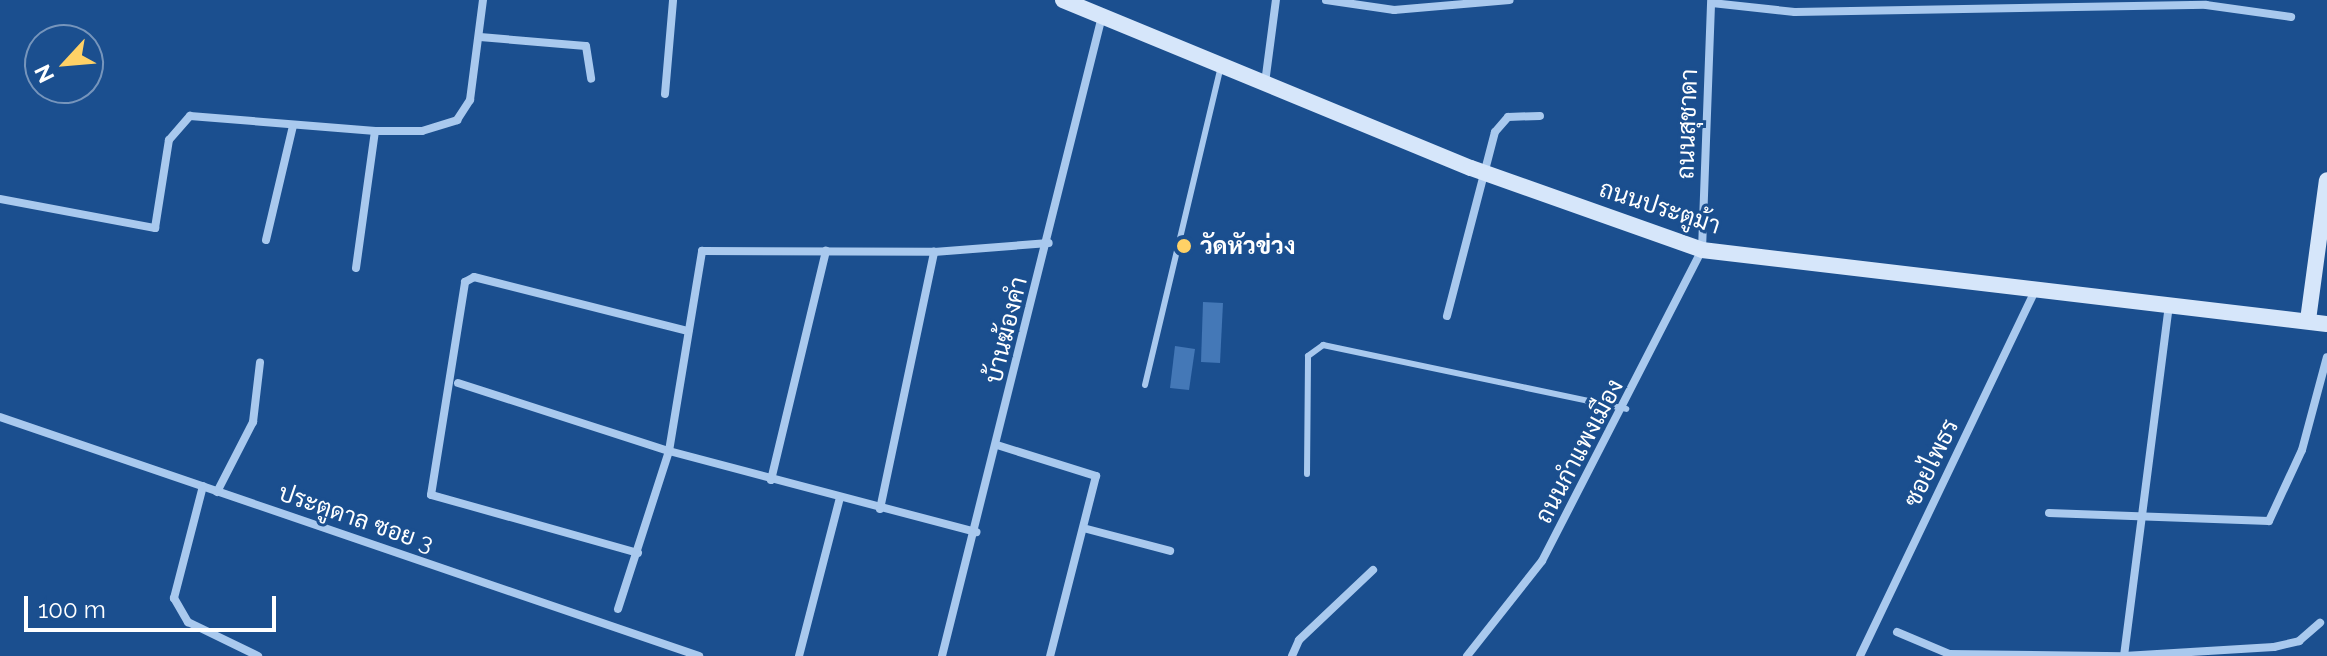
<!DOCTYPE html>
<html>
<head>
<meta charset="utf-8">
<style>
	body { margin:0 }
	#map { position:relative; width:2327px; height:656px; overflow:hidden; background:#1b4f8f; font-family:Raleway,Sarabun,sans-serif }
	div>[style] { position:absolute }
	.building>* { inset:0; background:#4478b7 }
	.lane>* { height:6px; margin:-3px; padding:0 3px; transform-origin:3px; border-radius:3px; background:#a9c9ee }
	.street>* { height:8px; margin:-4px; padding:0 4px; transform-origin:4px; border-radius:4px; background:#a9c9ee }
	.secondary>* { height:16px; margin:-8px; padding:0 8px; transform-origin:8px; border-radius:8px; background:#d6e6fa }
	.dots>* { width:22px; height:22px; translate:-50% -50%; box-sizing:border-box; border:4px solid #1b4f8f; border-radius:50% }
	span { translate:-50% -50%; white-space:nowrap; text-align:center; line-height:1.15; -webkit-text-stroke:6px #1b4f8f; paint-order:stroke }
	.street-label { font-size:24px; color:#fff }
	.poi-label { font-size:24px; color:#fff; font-weight:700 }
	.left { translate:0 -50%; text-align:left }
	.north { position:absolute; left:24px; top:24px; width:80px; height:80px; box-sizing:border-box; background:#1b4f8f; border:2px solid #7695bc; border-radius:50%; rotate:244deg; font-size:22px; font-weight:700; line-height:32px; text-align:center; color:#fff }
	.north::after { content:''; display:block; margin:auto; width:28px; height:36px; background:#ffd166; clip-path:polygon(50% 0,100% 100%,50% 72%,0 100%) }
	.scale { position:absolute; left:24px; top:596px; width:252px; height:36px; box-sizing:border-box; border:4px solid #fff; border-top:0; padding-left:10px; font-size:24px; line-height:28px; white-space:nowrap; color:#fff; -webkit-text-stroke:6px #1b4f8f; paint-order:stroke }
</style>
</head>
<body>
<div id="map">
	<div class="building">
		<i style="clip-path:polygon(1203px 302px,1223px 303px,1220px 363px,1201px 362px)"></i>
		<i style="clip-path:polygon(1175px 346px,1195px 349px,1189px 390px,1170px 388px)"></i>
	</div>
	<div class="lane">
		<i style="left:1145px;top:385px;width:327px;rotate:-76.6deg"></i>
		<i style="left:1307px;top:474px;width:118px;rotate:-89.5deg"></i>
		<i style="left:1308px;top:356px;width:19px;rotate:-36deg"></i>
		<i style="left:1323px;top:345px;width:310px;rotate:11.9deg"></i>
	</div>
	<div class="street">
		<i style="left:1326px;top:0;width:69px;rotate:8.4deg"></i>
		<i style="left:1394px;top:10px;width:116px;rotate:-4.9deg"></i>
		<i style="left:1712px;top:3px;width:83px;rotate:6.2deg"></i>
		<i style="left:1795px;top:12px;width:411px;rotate:-1deg"></i>
		<i style="left:2206px;top:5px;width:86px;rotate:8deg"></i>
		<i style="left:480px;top:37px;width:106px;rotate:4.9deg"></i>
		<i style="left:586px;top:46px;width:33px;rotate:81deg"></i>
		<i style="left:1265px;top:83px;width:84px;rotate:-82.5deg"></i>
		<i style="left:665px;top:94px;width:94px;rotate:-85.1deg"></i>
		<i style="left:0;top:199px;width:158px;rotate:10.6deg"></i>
		<i style="left:155px;top:228px;width:89px;rotate:-81deg"></i>
		<i style="left:169px;top:140px;width:32px;rotate:-49deg"></i>
		<i style="left:190px;top:116px;width:186px;rotate:4.6deg"></i>
		<i style="left:375px;top:131px;width:47px"></i>
		<i style="left:422px;top:131px;width:37px;rotate:-17deg"></i>
		<i style="left:457px;top:120px;width:24px;rotate:-57deg"></i>
		<i style="left:470px;top:100px;width:101px;rotate:-82.6deg"></i>
		<i style="left:266px;top:240px;width:117px;rotate:-76.7deg"></i>
		<i style="left:356px;top:268px;width:138px;rotate:-82.1deg"></i>
		<i style="left:1447px;top:316px;width:190px;rotate:-75.4deg"></i>
		<i style="left:1495px;top:132px;width:20px;rotate:-49deg"></i>
		<i style="left:1508px;top:117px;width:32px;rotate:-2deg"></i>
		<i style="left:458px;top:383px;width:222px;rotate:17.9deg"></i>
		<i style="left:669px;top:451px;width:318px;rotate:14.8deg"></i>
		<i style="left:0;top:417px;width:739px;rotate:18.88deg"></i>
		<i style="left:997px;top:445px;width:104px;rotate:17.4deg"></i>
		<i style="left:1096px;top:476px;width:186px;rotate:104.3deg"></i>
		<i style="left:771px;top:480px;width:236px;rotate:-76.5deg"></i>
		<i style="left:203px;top:486px;width:116px;rotate:104.5deg"></i>
		<i style="left:174px;top:598px;width:28px;rotate:60deg"></i>
		<i style="left:188px;top:622px;width:78px;rotate:25.9deg"></i>
		<i style="left:217px;top:492px;width:79px;rotate:-62.8deg"></i>
		<i style="left:253px;top:422px;width:60px;rotate:-83.3deg"></i>
		<i style="left:880px;top:509px;width:263px;rotate:-78.1deg"></i>
		<i style="left:2049px;top:513px;width:220px;rotate:2.1deg"></i>
		<i style="left:2269px;top:521px;width:78px;rotate:-65.1deg"></i>
		<i style="left:2302px;top:450px;width:96px;rotate:-75deg"></i>
		<i style="left:1087px;top:529px;width:86px;rotate:14.8deg"></i>
		<i style="left:638px;top:553px;width:215px;rotate:-164.3deg"></i>
		<i style="left:431px;top:495px;width:216px;rotate:-80.9deg"></i>
		<i style="left:465px;top:282px;width:10px;rotate:-29deg"></i>
		<i style="left:474px;top:277px;width:221px;rotate:14.2deg"></i>
		<i style="left:618px;top:609px;width:166px;rotate:-72.1deg"></i>
		<i style="left:669px;top:451px;width:203px;rotate:-80.6deg"></i>
		<i style="left:702px;top:251px;width:232px;rotate:0.2deg"></i>
		<i style="left:934px;top:252px;width:115px;rotate:-4.5deg"></i>
		<i style="left:1897px;top:632px;width:56px;rotate:22.9deg"></i>
		<i style="left:1949px;top:654px;width:175px;rotate:0.7deg"></i>
		<i style="left:2124px;top:656px;width:150px;rotate:-3.4deg"></i>
		<i style="left:2274px;top:647px;width:26px;rotate:-13deg"></i>
		<i style="left:2299px;top:641px;width:28px;rotate:-41deg"></i>
		<i style="left:799px;top:656px;width:163px;rotate:-75.5deg"></i>
		<i style="left:942px;top:656px;width:660px;rotate:-75.96deg"></i>
		<i style="left:1292px;top:656px;width:17px;rotate:-66deg"></i>
		<i style="left:1299px;top:640px;width:102px;rotate:-43.4deg"></i>
		<i style="left:1467px;top:656px;width:121px;rotate:-51.7deg"></i>
		<i style="left:1542px;top:561px;width:350px;rotate:-62.8deg"></i>
		<i style="left:1702px;top:250px;width:250px;rotate:-87.9deg"></i>
		<i style="left:1860px;top:656px;width:407px;rotate:-64.4deg"></i>
		<i style="left:2124px;top:656px;width:356px;rotate:-82.7deg"></i>
	</div>
	<div class="secondary">
		<i style="left:1063px;top:0;width:441px;rotate:22.4deg"></i>
		<i style="left:1471px;top:168px;width:245px;rotate:19.5deg"></i>
		<i style="left:1702px;top:250px;width:629px;rotate:6.75deg"></i>
		<i style="left:2308px;top:320px;width:141px;rotate:-82.3deg"></i>
	</div>
	<div class="dots">
		<i style="left:1184px;top:246px;background:#ffd166"></i>
	</div>
	<div class="street-label">
		<span style="left:1687px;top:124px;rotate:-88deg">ถนนสุชาดา</span>
		<span style="left:1660px;top:207px;rotate:18deg">ถนนประตูม้า</span>
		<span style="left:1006px;top:330px;rotate:-76deg">บ้านฆ้องคำ</span>
		<span style="left:1579px;top:451px;rotate:-62deg">ถนนกำแพงเมือง</span>
		<span style="left:1931px;top:463px;rotate:-64deg">ซอยไพธร</span>
		<span style="left:356px;top:518px;rotate:19deg">ประตูดาล ซอย 3</span>
	</div>
	<div class="poi-label">
		<span class="left" style="left:1200px;top:246px">วัดหัวข่วง</span>
	</div>
	<div class="north">N</div>
	<div class="scale">100 m</div>
</div>
</body>
</html>
